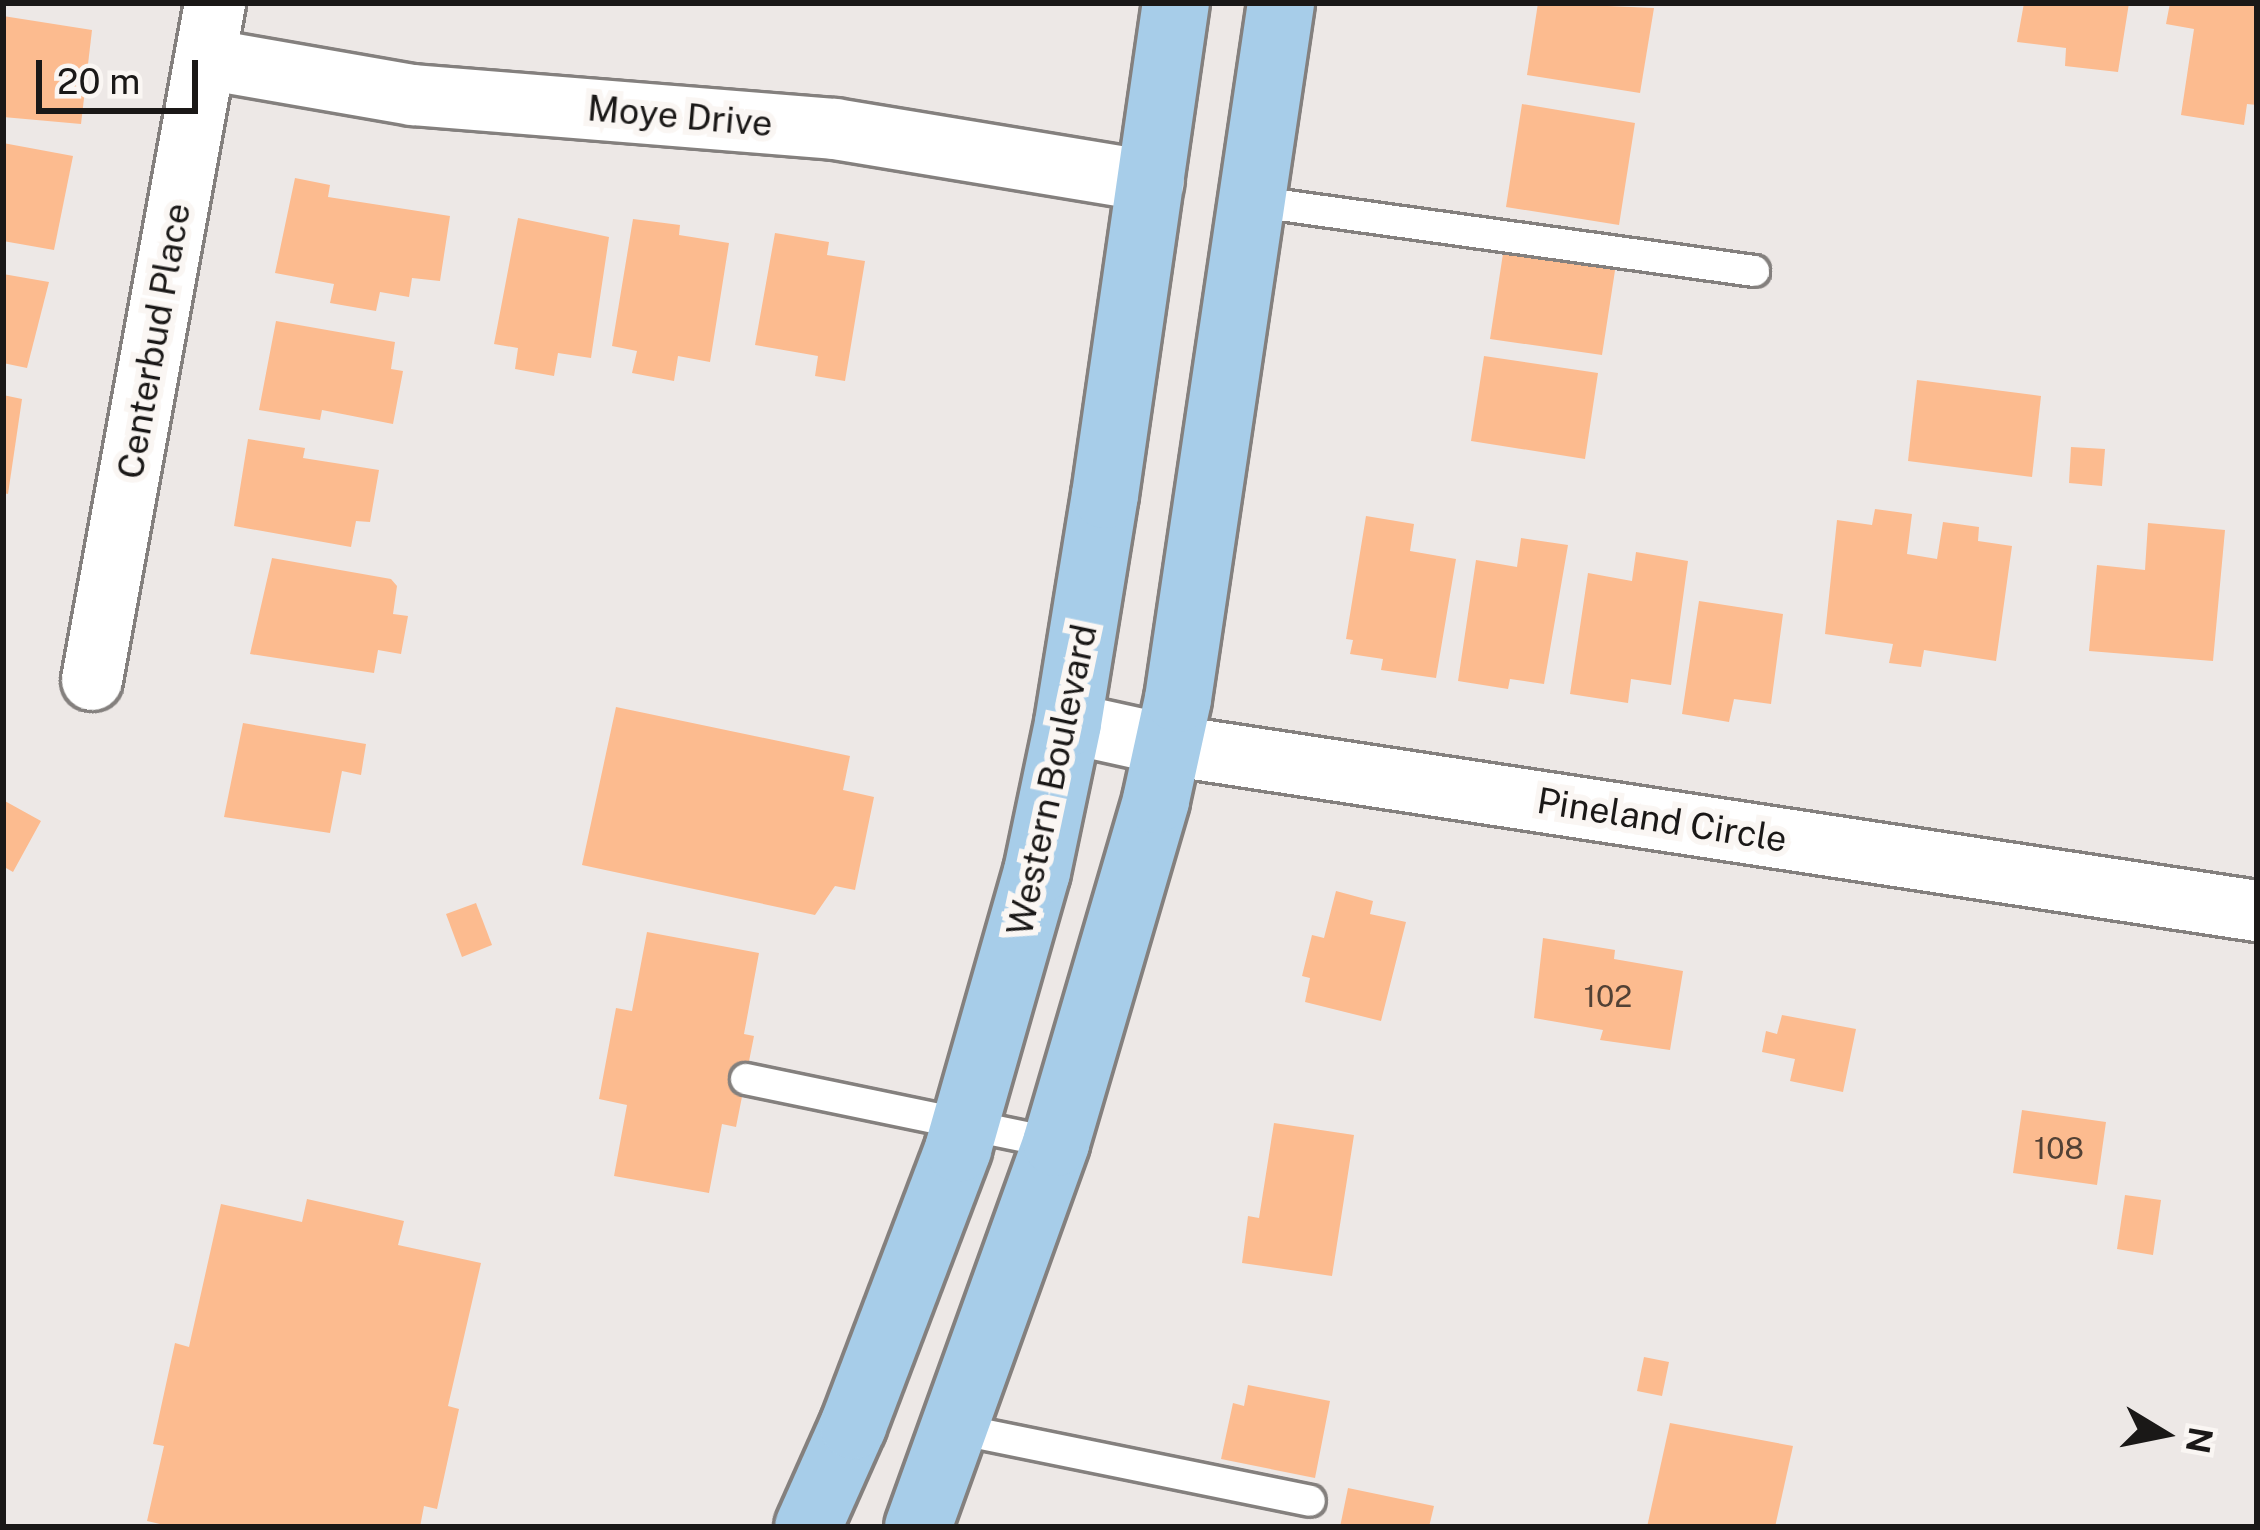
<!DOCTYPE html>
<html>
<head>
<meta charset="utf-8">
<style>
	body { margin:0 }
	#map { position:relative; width:2260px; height:1530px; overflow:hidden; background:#ede8e6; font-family:"Public Sans",sans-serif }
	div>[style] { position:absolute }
	.building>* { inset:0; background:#fcbb8f }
	.roads { filter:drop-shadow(3px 0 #84807e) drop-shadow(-3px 0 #84807e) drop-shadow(0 3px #84807e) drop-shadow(0 -3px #84807e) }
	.lane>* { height:30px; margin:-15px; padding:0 15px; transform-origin:15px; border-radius:15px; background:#fff }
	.street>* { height:60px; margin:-30px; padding:0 30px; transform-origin:30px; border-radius:30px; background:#fff }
	.primary>* { height:66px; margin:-33px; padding:0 33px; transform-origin:33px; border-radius:33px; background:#a7cde9 }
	span { translate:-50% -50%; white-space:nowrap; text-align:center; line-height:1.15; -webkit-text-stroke:12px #faf6f3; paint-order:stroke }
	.number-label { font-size:30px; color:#524135 }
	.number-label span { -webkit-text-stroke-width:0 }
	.street-label { font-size:36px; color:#1a1817 }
	.frame { position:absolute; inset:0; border:6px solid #1a1817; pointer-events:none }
	.north { position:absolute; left:2104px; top:1374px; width:120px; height:120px; -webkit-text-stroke:9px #faf6f3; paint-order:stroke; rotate:100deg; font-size:33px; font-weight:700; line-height:48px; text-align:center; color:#1a1817 }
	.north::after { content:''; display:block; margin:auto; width:42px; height:54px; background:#1a1817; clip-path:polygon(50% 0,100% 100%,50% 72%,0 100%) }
	.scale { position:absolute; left:36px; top:60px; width:162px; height:54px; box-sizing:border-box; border:6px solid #1a1817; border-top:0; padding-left:15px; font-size:36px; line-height:42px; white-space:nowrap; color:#1a1817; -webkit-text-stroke:9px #faf6f3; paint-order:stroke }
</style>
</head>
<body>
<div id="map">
	<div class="building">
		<i style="clip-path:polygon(1538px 3px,1654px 8px,1640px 93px,1527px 75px)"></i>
		<i style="clip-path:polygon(2024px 3px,2129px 3px,2118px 72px,2065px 66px,2066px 48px,2017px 42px)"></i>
		<i style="clip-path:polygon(2170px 3px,2257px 3px,2257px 105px,2247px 104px,2244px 125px,2181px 115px,2194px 29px,2166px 24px)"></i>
		<i style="clip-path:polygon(3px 16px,92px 30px,81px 124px,3px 117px)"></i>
		<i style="clip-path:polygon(1522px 104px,1635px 123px,1619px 225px,1506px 207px)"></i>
		<i style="clip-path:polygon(3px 143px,73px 156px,54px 250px,3px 241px)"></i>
		<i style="clip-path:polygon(295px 178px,330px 185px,328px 197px,450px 216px,440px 281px,412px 278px,409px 297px,380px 292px,376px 311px,330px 303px,334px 284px,275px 273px)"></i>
		<i style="clip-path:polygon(518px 218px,609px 237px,591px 358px,558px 353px,554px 376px,515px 369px,518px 348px,494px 344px)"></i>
		<i style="clip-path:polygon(633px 219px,680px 225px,679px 235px,729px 243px,710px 362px,678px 356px,674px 381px,632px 373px,637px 351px,612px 346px)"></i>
		<i style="clip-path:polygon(775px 233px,829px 242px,827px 255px,865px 261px,845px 381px,815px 376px,818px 356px,755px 345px)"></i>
		<i style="clip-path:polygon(1504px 247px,1616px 264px,1602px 355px,1490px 339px)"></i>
		<i style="clip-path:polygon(3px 274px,49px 282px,27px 368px,3px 363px)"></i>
		<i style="clip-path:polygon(276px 321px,395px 342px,391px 369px,403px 371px,393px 424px,322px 410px,320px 420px,259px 410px)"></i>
		<i style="clip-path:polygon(1484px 356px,1598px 373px,1585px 459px,1471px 441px)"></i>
		<i style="clip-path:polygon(1917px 380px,2041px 396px,2032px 477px,1908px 461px)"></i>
		<i style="clip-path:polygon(3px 395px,22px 399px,8px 494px,3px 493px)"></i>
		<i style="clip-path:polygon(248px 439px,305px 448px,303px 458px,379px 470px,370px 522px,356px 521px,351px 547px,234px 526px)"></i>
		<i style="clip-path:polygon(2071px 447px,2105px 449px,2102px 486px,2069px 483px)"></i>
		<i style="clip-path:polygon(1875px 509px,1912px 514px,1907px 554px,1937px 559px,1943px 522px,1979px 527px,1978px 541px,2012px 546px,1996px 661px,1924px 650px,1921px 667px,1889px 663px,1893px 644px,1825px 634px,1837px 520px,1872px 525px)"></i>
		<i style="clip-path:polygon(1366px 516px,1414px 524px,1410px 551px,1456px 559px,1436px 678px,1381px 670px,1383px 659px,1350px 654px,1353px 640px,1346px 639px)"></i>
		<i style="clip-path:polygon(2148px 523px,2225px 530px,2213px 661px,2089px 651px,2097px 565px,2145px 570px)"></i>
		<i style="clip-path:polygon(1521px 538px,1568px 545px,1544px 684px,1510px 679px,1508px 689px,1458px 681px,1476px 560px,1517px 567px)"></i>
		<i style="clip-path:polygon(1636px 552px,1688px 561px,1671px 685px,1631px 679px,1628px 703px,1570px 694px,1588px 573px,1632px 581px)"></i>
		<i style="clip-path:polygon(272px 558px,391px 579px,397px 586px,393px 614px,408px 616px,401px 654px,378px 650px,374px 673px,250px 654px)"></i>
		<i style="clip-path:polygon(1699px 601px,1783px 614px,1771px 704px,1734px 699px,1729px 722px,1682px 714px)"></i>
		<i style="clip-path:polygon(616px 707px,850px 756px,843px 790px,874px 797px,855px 890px,835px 886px,815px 915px,582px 865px)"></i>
		<i style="clip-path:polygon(243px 723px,366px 744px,361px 775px,342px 771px,330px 833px,224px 817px)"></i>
		<i style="clip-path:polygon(3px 800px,41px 821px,13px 872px,6px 868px,3px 874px)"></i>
		<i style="clip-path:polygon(1336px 891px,1373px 901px,1370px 914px,1406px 922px,1381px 1021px,1305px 1002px,1310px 978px,1302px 976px,1312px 935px,1324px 938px)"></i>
		<i style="clip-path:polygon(476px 903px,492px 945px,462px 957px,446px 914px)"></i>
		<i style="clip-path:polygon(647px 932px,759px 953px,744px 1034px,754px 1036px,736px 1127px,722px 1124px,709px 1193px,614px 1176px,627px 1105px,599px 1099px,616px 1008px,632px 1011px)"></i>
		<i style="clip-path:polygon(1543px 938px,1615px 950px,1614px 959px,1683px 971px,1670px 1050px,1600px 1040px,1603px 1030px,1534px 1018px)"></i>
		<i style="clip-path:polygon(1782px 1015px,1856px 1029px,1843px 1092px,1790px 1081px,1795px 1059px,1762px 1052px,1766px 1031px,1777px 1034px)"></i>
		<i style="clip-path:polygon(2022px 1110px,2106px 1122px,2097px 1185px,2013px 1173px)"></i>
		<i style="clip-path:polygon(1274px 1123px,1354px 1135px,1332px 1276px,1242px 1263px,1248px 1216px,1259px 1218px)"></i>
		<i style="clip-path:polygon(2125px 1195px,2161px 1200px,2153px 1255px,2117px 1249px)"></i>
		<i style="clip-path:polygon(307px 1199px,404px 1221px,398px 1245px,481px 1263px,448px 1406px,459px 1409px,437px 1509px,424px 1506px,420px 1527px,173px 1527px,147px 1521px,164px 1446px,153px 1444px,175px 1343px,189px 1347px,221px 1204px,302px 1222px)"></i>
		<i style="clip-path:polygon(1644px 1357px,1669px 1362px,1662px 1396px,1637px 1391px)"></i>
		<i style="clip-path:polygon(1248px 1385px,1330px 1401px,1315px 1478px,1221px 1459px,1233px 1403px,1244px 1406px)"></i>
		<i style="clip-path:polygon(1670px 1423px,1793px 1446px,1775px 1527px,1647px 1527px)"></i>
		<i style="clip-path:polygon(1348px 1488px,1434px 1506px,1429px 1527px,1340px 1527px)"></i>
	</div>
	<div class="roads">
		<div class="lane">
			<i style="left:1251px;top:201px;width:508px;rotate:7.92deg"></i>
			<i style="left:746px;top:1079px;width:317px;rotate:11.7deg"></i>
			<i style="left:957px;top:1429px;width:360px;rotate:11.5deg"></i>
		</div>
		<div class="street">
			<i style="left:206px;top:59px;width:210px;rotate:9.9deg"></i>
			<i style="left:413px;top:95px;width:423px;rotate:4.6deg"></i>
			<i style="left:835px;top:129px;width:323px;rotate:9.4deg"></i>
			<i style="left:92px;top:680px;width:688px;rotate:-79.7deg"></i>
			<i style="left:1068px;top:723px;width:102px;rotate:12.4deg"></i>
			<i style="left:1168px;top:745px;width:1102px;rotate:8.67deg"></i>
		</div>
		<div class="primary">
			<i style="left:808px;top:1527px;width:111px;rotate:-66deg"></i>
			<i style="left:853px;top:1426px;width:296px;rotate:-69.2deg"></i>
			<i style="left:958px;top:1149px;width:288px;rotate:-74.1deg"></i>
			<i style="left:1037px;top:872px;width:152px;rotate:-78.2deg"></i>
			<i style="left:1068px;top:723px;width:231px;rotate:-80.8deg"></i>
			<i style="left:1105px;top:495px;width:497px;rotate:-81.8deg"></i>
			<i style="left:918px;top:1527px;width:408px;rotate:-70.2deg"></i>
			<i style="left:1056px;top:1143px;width:357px;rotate:-73.7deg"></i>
			<i style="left:1156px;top:800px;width:103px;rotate:-77.7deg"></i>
			<i style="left:1178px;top:699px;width:704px;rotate:-81.58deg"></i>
		</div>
	</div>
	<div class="number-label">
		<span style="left:1608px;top:996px">102</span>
		<span style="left:2059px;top:1148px">108</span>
	</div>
	<div class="street-label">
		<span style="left:680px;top:116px;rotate:5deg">Moye Drive</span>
		<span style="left:154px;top:341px;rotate:-80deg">Centerbud Place</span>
		<span style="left:1052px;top:780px;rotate:-78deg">Western Boulevard</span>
		<span style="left:1662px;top:820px;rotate:9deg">Pineland Circle</span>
	</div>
	<div class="frame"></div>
	<div class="north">N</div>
	<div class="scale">20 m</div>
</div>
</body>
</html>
